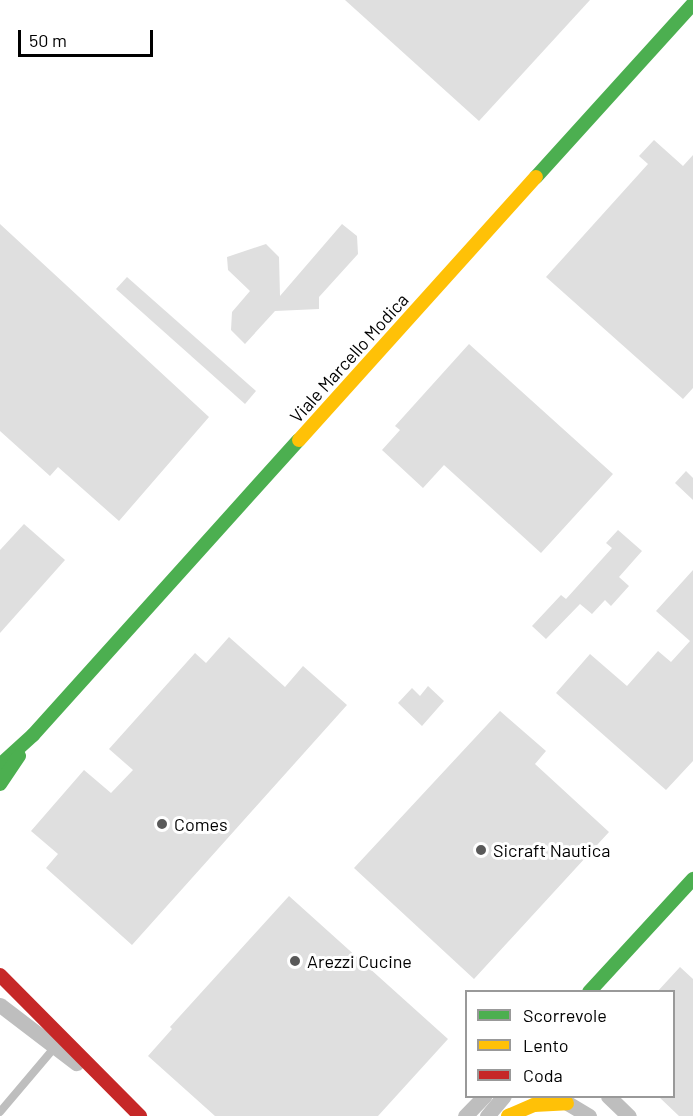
<!DOCTYPE html>
<html>
<head>
<meta charset="utf-8">
<style>
	body { margin:0 }
	#map { position:relative; width:693px; height:1116px; overflow:hidden; background:#fff; font-family:Barlow,sans-serif }
	div>[style] { position:absolute }
	.building>* { inset:0; background:#dfdfdf }
	.lane>* { height:8px; margin:-4px; padding:0 4px; transform-origin:4px; border-radius:4px; background:#bebebe }
	.street>* { height:15px; margin:-7.5px; padding:0 7.5px; transform-origin:7.5px; border-radius:7.5px; background:#bebebe }
	.fast>* { height:14px; margin:-7px; padding:0 7px; transform-origin:7px; border-radius:7px; background:#4caf50 }
	.slow>* { height:14px; margin:-7px; padding:0 7px; transform-origin:7px; border-radius:7px; background:#ffc107 }
	.jam>* { height:14px; margin:-7px; padding:0 7px; transform-origin:7px; border-radius:7px; background:#c62828 }
	.dots>* { width:16px; height:16px; translate:-50% -50%; box-sizing:border-box; border:3px solid #fff; border-radius:50% }
	span { translate:-50% -50%; white-space:nowrap; text-align:center; line-height:1.15; -webkit-text-stroke:6px #fff; paint-order:stroke }
	.street-label { font-size:18px; color:#000 }
	.poi-label { font-size:18px; color:#000 }
	.left { translate:0 -50%; text-align:left }
	.legend { position:absolute; left:465px; top:990px; width:210px; height:108px; box-sizing:border-box; background:#fff; border:2px solid #999; margin:0; padding:8px 10px; list-style:none; font-size:18px; color:#000 }
	.legend li { display:flex; align-items:center; gap:12px; height:30px }
	.legend b { width:30px; border:2px solid #999 }
	.scale { position:absolute; left:18px; top:30px; width:135px; height:27px; box-sizing:border-box; border:3px solid #000; border-top:0; padding-left:8px; font-size:18px; line-height:21px; white-space:nowrap; color:#000; -webkit-text-stroke:4px #fff; paint-order:stroke }
</style>
</head>
<body>
<div id="map">
	<div class="building">
		<i style="clip-path:polygon(345px 0,590px 0,479px 121px)"></i>
		<i style="clip-path:polygon(654px 140px,683px 166px,693px 155px,693px 388px,683px 399px,546px 277px,648px 164px,639px 156px)"></i>
		<i style="clip-path:polygon(0 224px,209px 417px,119px 521px,58px 467px,50px 476px,0 431px)"></i>
		<i style="clip-path:polygon(342px 224px,357px 236px,358px 254px,319px 297px,319px 309px,275px 311px,245px 344px,231px 330px,232px 312px,250px 291px,228px 270px,227px 257px,266px 244px,279px 257px,280px 296px)"></i>
		<i style="clip-path:polygon(127px 277px,256px 391px,245px 404px,116px 289px)"></i>
		<i style="clip-path:polygon(469px 344px,613px 474px,541px 553px,444px 465px,423px 488px,382px 450px,400px 430px,395px 426px)"></i>
		<i style="clip-path:polygon(686px 471px,693px 478px,693px 500px,675px 483px)"></i>
		<i style="clip-path:polygon(24px 524px,65px 560px,0 633px,0 550px)"></i>
		<i style="clip-path:polygon(618px 530px,642px 551px,619px 577px,629px 586px,611px 606px,605px 600px,592px 614px,580px 604px,546px 639px,532px 626px,561px 595px,566px 599px,612px 548px,606px 543px)"></i>
		<i style="clip-path:polygon(693px 570px,693px 761px,666px 790px,556px 693px,590px 654px,627px 686px,658px 651px,671px 662px,690px 641px,656px 611px)"></i>
		<i style="clip-path:polygon(229px 637px,285px 687px,303px 666px,347px 705px,132px 945px,46px 868px,58px 854px,31px 831px,84px 770px,111px 793px,133px 770px,109px 749px,195px 653px,206px 663px)"></i>
		<i style="clip-path:polygon(428px 686px,444px 701px,422px 726px,398px 703px,412px 688px,420px 696px)"></i>
		<i style="clip-path:polygon(500px 711px,546px 751px,535px 764px,609px 832px,474px 979px,354px 868px)"></i>
		<i style="clip-path:polygon(289px 896px,448px 1039px,378px 1116px,215px 1116px,148px 1056px,172px 1029px,170px 1027px)"></i>
		<i style="clip-path:polygon(680px 967px,693px 979px,693px 1116px,679px 1116px,658px 1096px,674px 1096px,674px 992px,657px 992px)"></i>
	</div>
	<div class="lane">
		<i style="left:0;top:1112px;width:85px;rotate:-49.8deg"></i>
	</div>
	<div class="street">
		<i style="left:0;top:1005px;width:96px;rotate:37.3deg"></i>
		<i style="left:608px;top:1096px;width:29px;rotate:44deg"></i>
		<i style="left:559px;top:1098px;width:35px;rotate:31deg"></i>
		<i style="left:465px;top:1116px;width:28px;rotate:-46deg"></i>
		<i style="left:487px;top:1116px;width:26px;rotate:-50deg"></i>
	</div>
	<div class="fast">
		<i style="left:536px;top:177px;width:234px;rotate:-47.8deg"></i>
		<i style="left:0;top:765px;width:45px;rotate:-42.3deg"></i>
		<i style="left:33px;top:735px;width:397px;rotate:-48deg"></i>
		<i style="left:0;top:784px;width:34px;rotate:-56deg"></i>
		<i style="left:589px;top:992px;width:154px;rotate:-47.4deg"></i>
	</div>
	<div class="slow">
		<i style="left:299px;top:440px;width:354px;rotate:-48deg"></i>
		<i style="left:508px;top:1116px;width:28px;rotate:-23deg"></i>
		<i style="left:534px;top:1105px;width:33px;rotate:-3deg"></i>
	</div>
	<div class="jam">
		<i style="left:0;top:975px;width:199px;rotate:45.2deg"></i>
	</div>
	<div class="dots">
		<i style="left:162px;top:824px;background:#595959"></i>
		<i style="left:481px;top:850px;background:#595959"></i>
		<i style="left:295px;top:961px;background:#595959"></i>
	</div>
	<div class="street-label">
		<span style="left:349px;top:358px;rotate:-48deg">Viale Marcello Modica</span>
	</div>
	<div class="poi-label">
		<span class="left" style="left:174px;top:824px">Comes</span>
		<span class="left" style="left:493px;top:850px">Sicraft Nautica</span>
		<span class="left" style="left:307px;top:961px">Arezzi Cucine</span>
	</div>
	<ul class="legend">
	<li><b style="height:8px;background:#4caf50"></b>Scorrevole</li>
	<li><b style="height:8px;background:#ffc107"></b>Lento</li>
	<li><b style="height:8px;background:#c62828"></b>Coda</li>
	</ul>
	<div class="scale">50 m</div>
</div>
</body>
</html>
